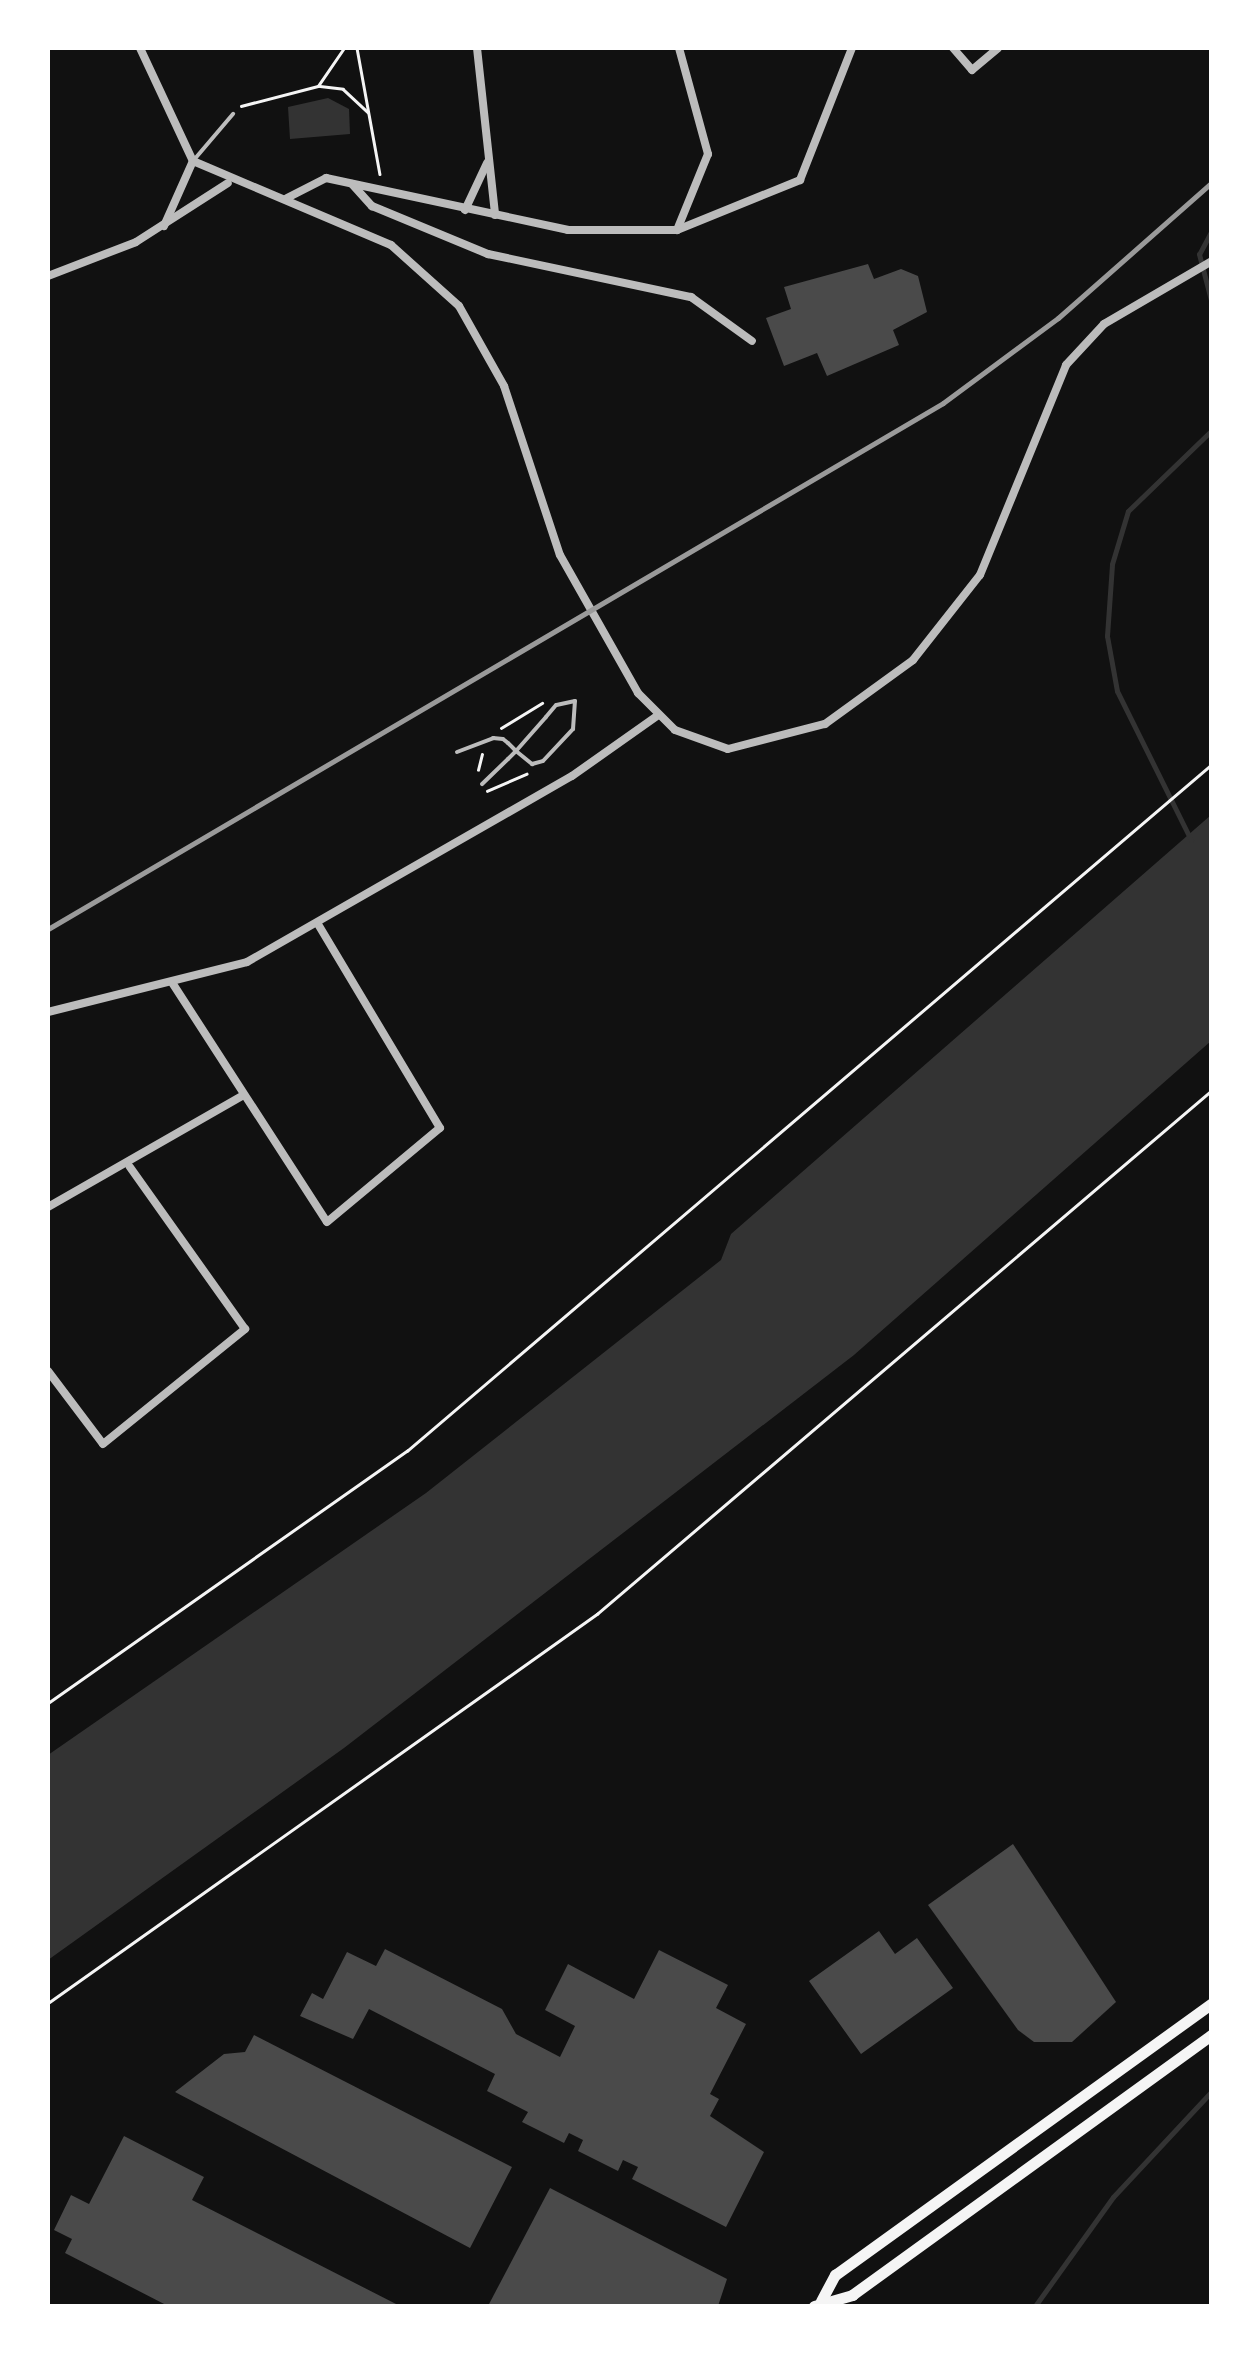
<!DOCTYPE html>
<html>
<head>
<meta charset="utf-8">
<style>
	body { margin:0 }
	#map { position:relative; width:1259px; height:2354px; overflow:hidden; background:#111; font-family:Cabin,sans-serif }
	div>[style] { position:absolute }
	.water>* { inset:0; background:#333 }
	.stream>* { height:5px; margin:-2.5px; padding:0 2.5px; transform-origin:2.5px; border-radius:2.5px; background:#333 }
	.building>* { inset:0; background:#4a4a4a }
	.path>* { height:2.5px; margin:-1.25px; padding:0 1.25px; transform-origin:1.25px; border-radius:1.25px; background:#f5f5f5 }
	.service>* { height:4px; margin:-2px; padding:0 2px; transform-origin:2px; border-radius:2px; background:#bcbcbc }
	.minor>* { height:8px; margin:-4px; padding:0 4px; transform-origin:4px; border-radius:4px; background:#bcbcbc }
	.primary>* { height:11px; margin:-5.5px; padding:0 5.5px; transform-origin:5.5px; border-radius:5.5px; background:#f5f5f5 }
	.rail>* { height:5px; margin:-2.5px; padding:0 2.5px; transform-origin:2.5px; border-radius:2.5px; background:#9a9a9a }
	span { translate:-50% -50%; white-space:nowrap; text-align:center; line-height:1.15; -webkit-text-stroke:10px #fff; paint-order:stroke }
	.frame { position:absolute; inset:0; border:50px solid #fff; pointer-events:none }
</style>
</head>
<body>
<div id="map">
	<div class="water">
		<i style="clip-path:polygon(328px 98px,349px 109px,350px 134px,290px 139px,288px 107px)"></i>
		<i style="clip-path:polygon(1211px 815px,1211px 1041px,854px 1355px,344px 1748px,48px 1960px,48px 1755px,426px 1493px,721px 1260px,731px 1234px)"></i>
	</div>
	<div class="stream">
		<i style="left:1212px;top:230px;width:27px;rotate:118deg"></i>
		<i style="left:1199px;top:254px;width:52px;rotate:75.4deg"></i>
		<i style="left:1191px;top:840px;width:166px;rotate:-116.4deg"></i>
		<i style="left:1117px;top:691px;width:56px;rotate:-100.3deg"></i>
		<i style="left:1107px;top:636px;width:72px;rotate:-86deg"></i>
		<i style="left:1112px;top:564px;width:55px;rotate:-73.2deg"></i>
		<i style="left:1128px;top:511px;width:117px;rotate:-44deg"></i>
		<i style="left:1035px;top:2306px;width:134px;rotate:-54.4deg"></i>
		<i style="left:1113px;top:2197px;width:145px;rotate:-47deg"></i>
	</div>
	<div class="building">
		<i style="clip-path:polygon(868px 264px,874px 279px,901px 269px,918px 276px,927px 312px,893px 330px,899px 345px,827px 376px,817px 353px,784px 366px,766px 318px,791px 309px,784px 287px)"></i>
		<i style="clip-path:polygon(1013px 1844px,1116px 2002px,1072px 2042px,1034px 2042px,1018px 2030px,928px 1905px)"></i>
		<i style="clip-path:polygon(879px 1931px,895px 1954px,917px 1938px,953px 1988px,861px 2054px,809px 1981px)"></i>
		<i style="clip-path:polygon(385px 1949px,502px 2009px,516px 2034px,560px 2057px,575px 2026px,545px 2010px,568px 1964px,634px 1999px,659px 1950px,728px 1985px,716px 2008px,746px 2024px,710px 2094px,719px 2099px,710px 2116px,764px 2152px,726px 2227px,632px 2179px,638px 2167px,623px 2160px,618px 2171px,578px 2151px,583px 2140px,569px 2133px,564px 2143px,522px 2122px,528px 2112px,487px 2091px,495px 2074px,369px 2009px,353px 2039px,300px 2016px,312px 1993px,323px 1999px,347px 1952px,376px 1966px)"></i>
		<i style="clip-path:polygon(254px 2035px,512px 2167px,470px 2248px,175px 2092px,224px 2054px,245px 2052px)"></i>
		<i style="clip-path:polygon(124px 2136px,204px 2177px,192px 2200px,400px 2306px,168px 2306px,65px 2253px,72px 2239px,54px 2230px,71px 2195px,89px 2204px)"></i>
		<i style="clip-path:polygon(550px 2188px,727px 2279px,718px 2306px,488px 2306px)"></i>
	</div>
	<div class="path">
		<i style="left:357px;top:48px;width:128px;rotate:79.7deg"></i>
		<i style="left:320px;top:86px;width:23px;rotate:7deg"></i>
		<i style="left:343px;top:89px;width:34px;rotate:43deg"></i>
		<i style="left:241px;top:106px;width:80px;rotate:-14.6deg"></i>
		<i style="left:318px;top:86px;width:46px;rotate:-55.6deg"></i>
		<i style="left:501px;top:728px;width:48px;rotate:-31.4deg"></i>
		<i style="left:478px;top:770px;width:16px;rotate:-76deg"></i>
		<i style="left:487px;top:791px;width:43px;rotate:-23.6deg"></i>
		<i style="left:48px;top:1703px;width:439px;rotate:-35.1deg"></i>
		<i style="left:407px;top:1451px;width:1058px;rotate:-40.48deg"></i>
		<i style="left:48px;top:2003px;width:673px;rotate:-35.32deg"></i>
		<i style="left:597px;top:1614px;width:808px;rotate:-40.43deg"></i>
	</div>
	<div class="service">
		<i style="left:193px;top:161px;width:62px;rotate:-49.6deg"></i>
		<i style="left:457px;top:752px;width:39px;rotate:-21deg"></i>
		<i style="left:493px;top:738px;width:10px;rotate:6deg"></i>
		<i style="left:503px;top:739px;width:6px;rotate:39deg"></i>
		<i style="left:508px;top:743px;width:11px;rotate:45deg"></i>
		<i style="left:516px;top:751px;width:21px;rotate:39deg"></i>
		<i style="left:532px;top:764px;width:11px;rotate:-15deg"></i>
		<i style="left:543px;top:761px;width:44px;rotate:-46.8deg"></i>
		<i style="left:573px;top:729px;width:28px;rotate:-86deg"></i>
		<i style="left:575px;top:701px;width:19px;rotate:168deg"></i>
		<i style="left:556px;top:705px;width:16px;rotate:130deg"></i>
		<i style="left:546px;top:717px;width:45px;rotate:131.4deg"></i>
		<i style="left:516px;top:751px;width:11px;rotate:135deg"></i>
		<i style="left:508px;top:759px;width:36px;rotate:136deg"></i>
	</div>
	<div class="minor">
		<i style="left:140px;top:48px;width:125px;rotate:64.9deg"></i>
		<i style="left:193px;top:161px;width:215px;rotate:23deg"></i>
		<i style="left:391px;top:245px;width:91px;rotate:41.9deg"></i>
		<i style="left:459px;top:306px;width:92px;rotate:60.6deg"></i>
		<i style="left:504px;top:386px;width:178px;rotate:71.7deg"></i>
		<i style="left:560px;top:555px;width:159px;rotate:60.5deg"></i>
		<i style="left:638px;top:693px;width:52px;rotate:45deg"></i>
		<i style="left:675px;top:730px;width:56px;rotate:19.7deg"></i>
		<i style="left:728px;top:749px;width:100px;rotate:-14.5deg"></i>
		<i style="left:825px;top:724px;width:109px;rotate:-36deg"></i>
		<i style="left:913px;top:660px;width:108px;rotate:-51.8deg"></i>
		<i style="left:980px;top:575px;width:227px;rotate:-67.7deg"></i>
		<i style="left:1066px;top:365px;width:56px;rotate:-47.2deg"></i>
		<i style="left:1104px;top:324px;width:125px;rotate:-30.3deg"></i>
		<i style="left:477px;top:48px;width:168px;rotate:83.8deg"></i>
		<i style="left:953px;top:48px;width:29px;rotate:49deg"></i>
		<i style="left:972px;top:70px;width:34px;rotate:-40deg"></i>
		<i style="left:352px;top:184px;width:30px;rotate:48deg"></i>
		<i style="left:372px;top:206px;width:126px;rotate:22.5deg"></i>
		<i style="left:488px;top:254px;width:208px;rotate:12deg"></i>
		<i style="left:691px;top:297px;width:75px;rotate:35.8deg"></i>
		<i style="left:287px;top:198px;width:44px;rotate:-27.1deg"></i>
		<i style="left:326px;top:178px;width:248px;rotate:12.1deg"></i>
		<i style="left:568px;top:230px;width:109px"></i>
		<i style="left:677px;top:230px;width:133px;rotate:-22.1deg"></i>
		<i style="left:800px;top:180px;width:142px;rotate:-68.5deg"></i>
		<i style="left:465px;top:210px;width:52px;rotate:-64.9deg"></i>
		<i style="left:164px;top:226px;width:71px;rotate:-66deg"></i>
		<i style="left:677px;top:230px;width:82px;rotate:-67.8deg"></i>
		<i style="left:708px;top:154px;width:110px;rotate:-105.3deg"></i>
		<i style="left:48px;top:276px;width:94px;rotate:-21.1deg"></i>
		<i style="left:136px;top:242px;width:109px;rotate:-32.7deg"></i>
		<i style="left:173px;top:984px;width:283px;rotate:57.1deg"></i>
		<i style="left:327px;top:1222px;width:147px;rotate:-39.8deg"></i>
		<i style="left:440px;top:1128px;width:238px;rotate:-120.9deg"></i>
		<i style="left:48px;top:1012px;width:205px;rotate:-14.1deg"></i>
		<i style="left:247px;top:962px;width:374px;rotate:-29.8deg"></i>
		<i style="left:572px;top:776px;width:104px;rotate:-35.2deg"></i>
		<i style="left:48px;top:1207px;width:224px;rotate:-29.8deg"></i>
		<i style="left:48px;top:1371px;width:91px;rotate:53deg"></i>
		<i style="left:103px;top:1444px;width:183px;rotate:-39deg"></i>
		<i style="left:245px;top:1329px;width:199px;rotate:-125.4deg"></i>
	</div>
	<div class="primary">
		<i style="left:821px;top:2301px;width:30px;rotate:-62deg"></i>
		<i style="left:835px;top:2275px;width:465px;rotate:-35.8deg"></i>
		<i style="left:814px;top:2306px;width:40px;rotate:-16deg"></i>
		<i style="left:852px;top:2295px;width:445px;rotate:-35.9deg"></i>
	</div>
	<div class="rail">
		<i style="left:48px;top:929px;width:1038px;rotate:-30.44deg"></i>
		<i style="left:943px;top:403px;width:143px;rotate:-36.5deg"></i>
		<i style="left:1058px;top:318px;width:205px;rotate:-41.4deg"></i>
	</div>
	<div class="frame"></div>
</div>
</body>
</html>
